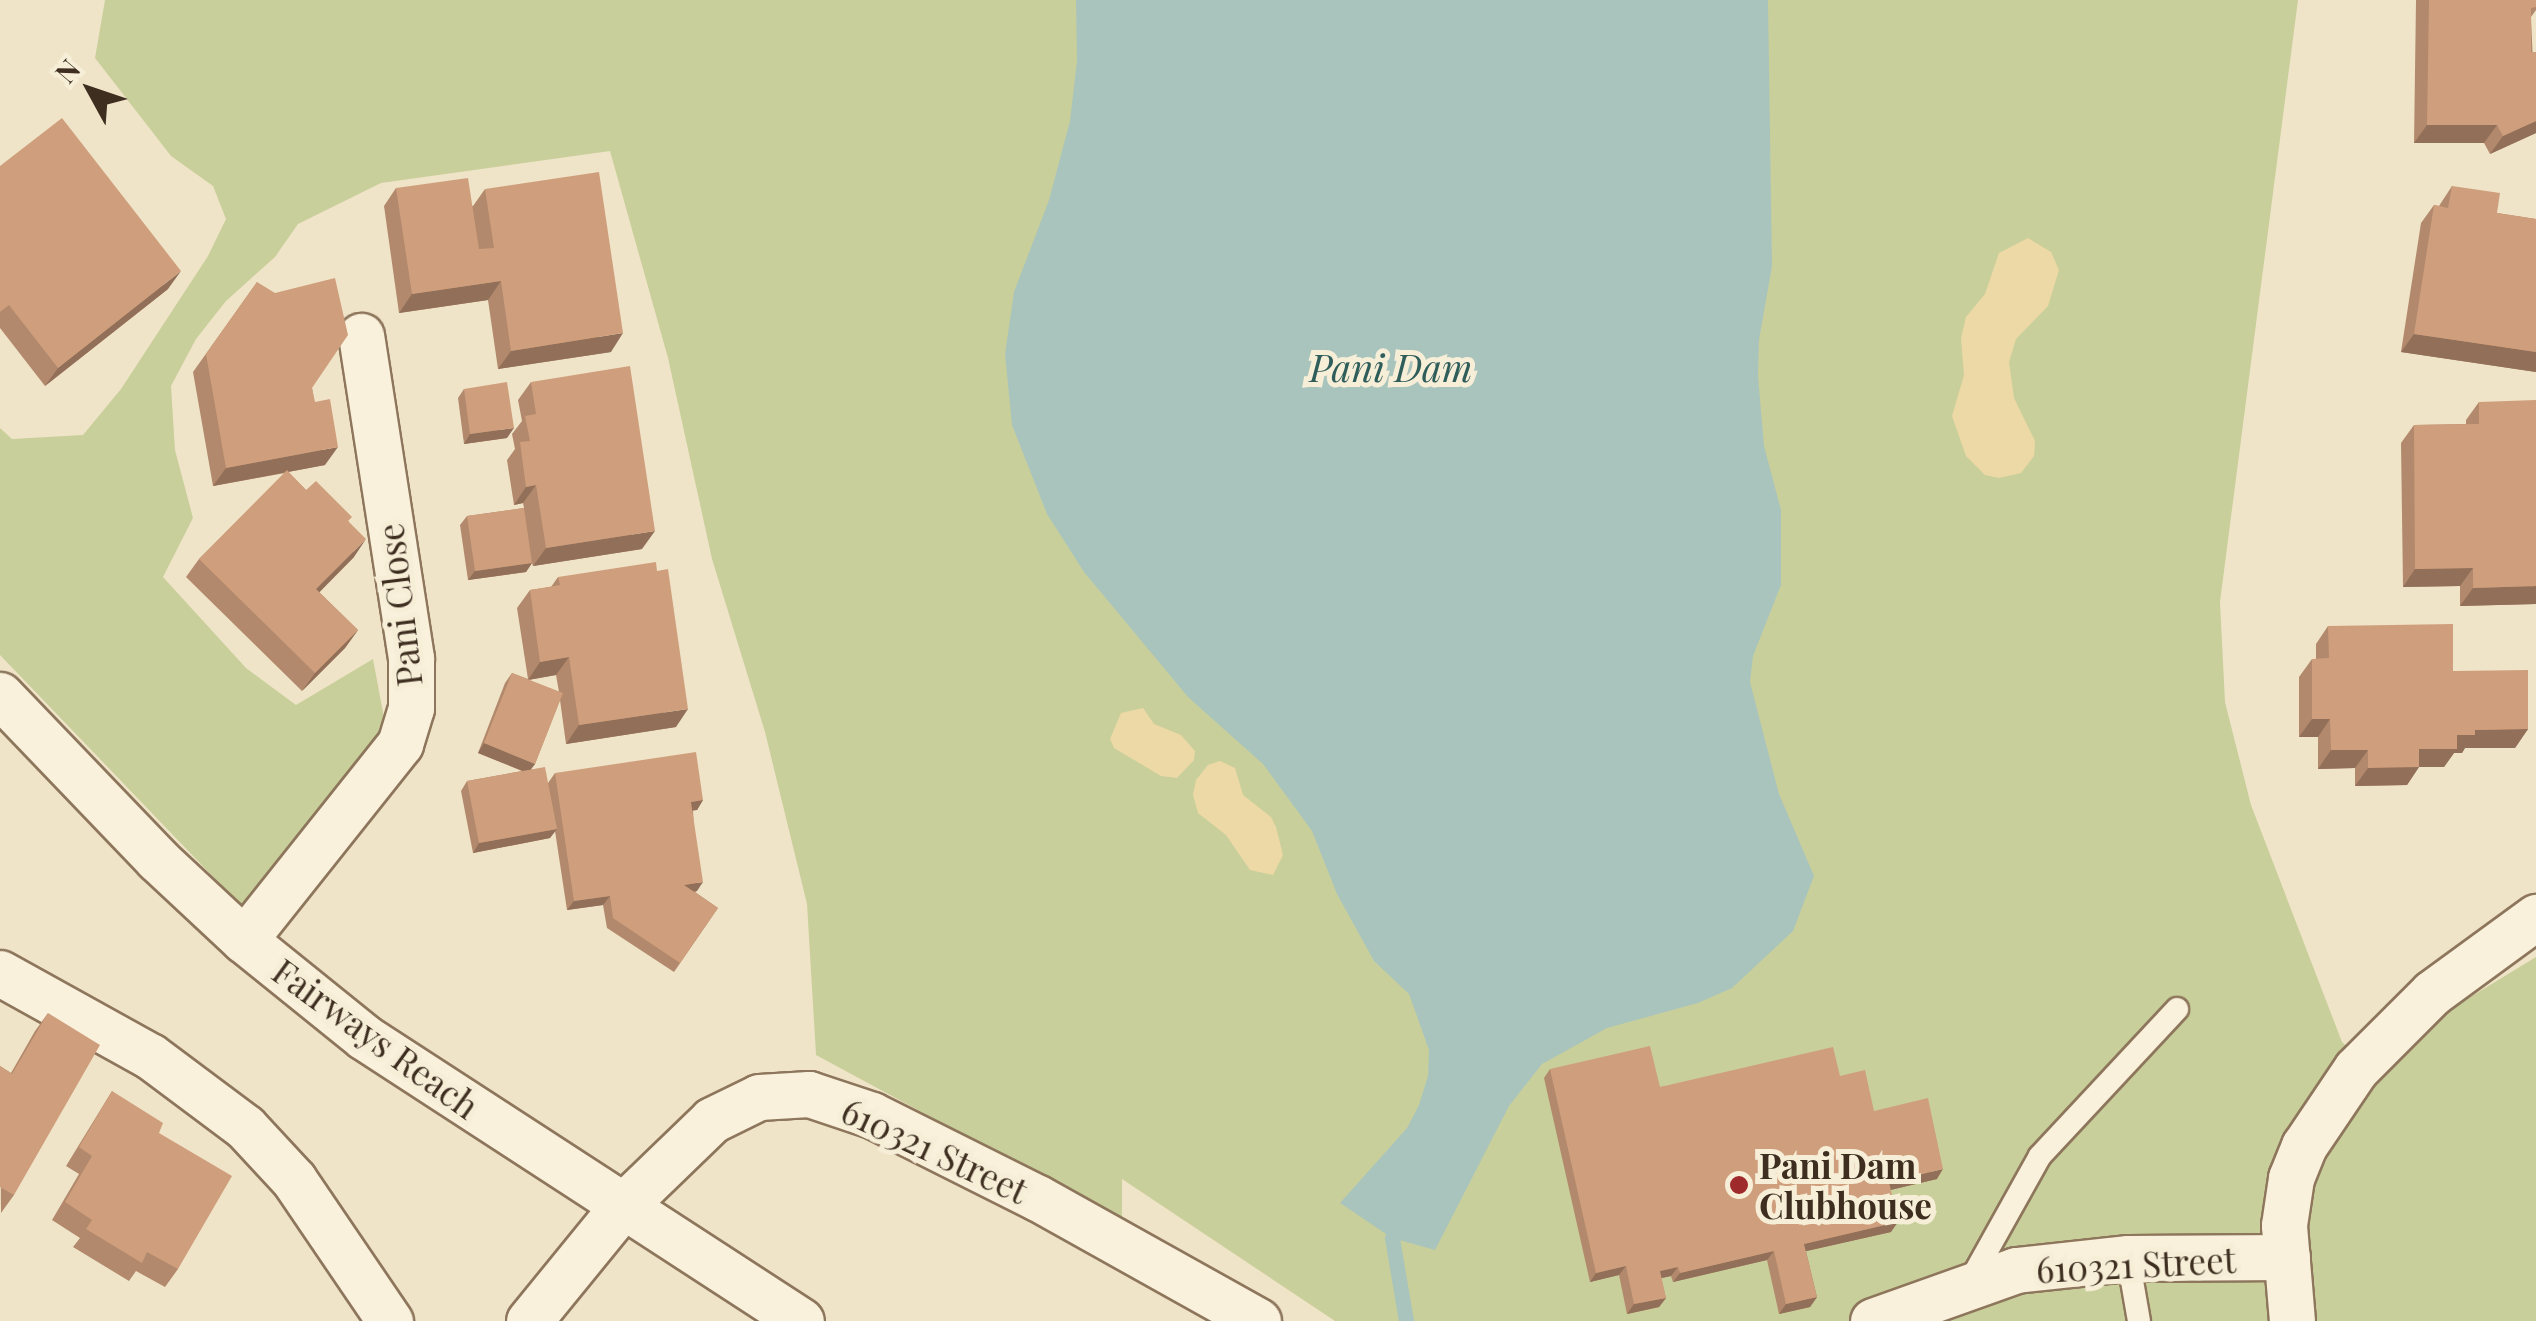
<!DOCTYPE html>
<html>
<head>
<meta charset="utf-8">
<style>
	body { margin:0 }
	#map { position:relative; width:2536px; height:1321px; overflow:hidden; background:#f0e4c8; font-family:"Playfair Display",serif }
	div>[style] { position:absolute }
	.green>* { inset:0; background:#c9cf9b }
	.sand>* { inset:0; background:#ecd9a5 }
	.water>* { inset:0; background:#a9c4bc }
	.stream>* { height:15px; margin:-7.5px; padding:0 7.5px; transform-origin:7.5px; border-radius:7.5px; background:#a9c4bc }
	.roads { filter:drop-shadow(2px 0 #8d765c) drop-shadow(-2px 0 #8d765c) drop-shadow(0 2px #8d765c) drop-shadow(0 -2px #8d765c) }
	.service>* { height:22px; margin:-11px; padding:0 11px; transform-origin:11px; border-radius:11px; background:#faf1dc }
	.minor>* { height:45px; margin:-22.5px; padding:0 22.5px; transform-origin:22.5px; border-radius:22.5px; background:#faf1dc }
	.wall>* { inset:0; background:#b2896c }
	.shaded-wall>* { inset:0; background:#916f58 }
	.building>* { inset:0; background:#cf9f7d }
	.dots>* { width:28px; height:28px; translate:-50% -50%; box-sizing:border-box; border:5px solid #f7eed8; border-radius:50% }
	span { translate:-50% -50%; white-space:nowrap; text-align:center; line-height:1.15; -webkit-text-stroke:10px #f7eed8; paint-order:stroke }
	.street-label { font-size:35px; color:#3d2e20 }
	.poi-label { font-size:35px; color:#3d2e20; font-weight:700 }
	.left { translate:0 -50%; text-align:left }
	.water-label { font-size:38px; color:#2f5d5a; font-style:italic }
	.north { position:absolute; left:40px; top:40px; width:100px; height:100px; -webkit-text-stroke:8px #f7eed8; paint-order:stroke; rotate:310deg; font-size:28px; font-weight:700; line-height:40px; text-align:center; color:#3d2e20 }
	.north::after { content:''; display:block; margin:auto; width:35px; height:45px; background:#3d2e20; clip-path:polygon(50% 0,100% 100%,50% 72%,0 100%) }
</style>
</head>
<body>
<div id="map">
	<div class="green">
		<i style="clip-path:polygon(105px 0,2298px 0,2220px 602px,2225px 702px,2251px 805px,2342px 1042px,2379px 1078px,2426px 1024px,2536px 957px,2536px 1321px,1335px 1321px,1122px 1179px,1122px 1220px,816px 1055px,807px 904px,765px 732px,712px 559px,668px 358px,610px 151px,381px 183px,298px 224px,275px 257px,226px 301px,196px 339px,171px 386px,175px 450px,193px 518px,163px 577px,246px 668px,296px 705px,373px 659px,387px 734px,245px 910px,0 655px,0 428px,12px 439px,83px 435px,121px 389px,208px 256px,226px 219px,213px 186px,171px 156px,95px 58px)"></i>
	</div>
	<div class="sand">
		<i style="clip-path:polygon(2028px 238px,2051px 252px,2059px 270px,2048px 306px,2016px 339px,2009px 362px,2014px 398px,2035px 441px,2034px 456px,2021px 473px,1999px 478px,1985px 475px,1966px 456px,1952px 416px,1964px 375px,1961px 338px,1966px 317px,1985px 294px,1999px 253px)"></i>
		<i style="clip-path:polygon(1143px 708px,1154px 724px,1181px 735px,1195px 751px,1194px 760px,1177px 778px,1161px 776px,1114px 748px,1110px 739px,1121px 713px)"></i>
		<i style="clip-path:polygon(1220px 761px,1235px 768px,1243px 795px,1271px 817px,1276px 827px,1283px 855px,1273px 875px,1250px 870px,1226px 835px,1198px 813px,1193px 795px,1196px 780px,1208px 765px)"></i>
	</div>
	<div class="water">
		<i style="clip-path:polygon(1076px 0,1768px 0,1772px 266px,1759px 340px,1758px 376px,1764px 446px,1781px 510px,1781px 585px,1753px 656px,1750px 682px,1779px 794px,1814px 876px,1793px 931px,1732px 988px,1698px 1003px,1607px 1028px,1542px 1064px,1509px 1106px,1435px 1250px,1392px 1238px,1340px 1203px,1407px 1128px,1419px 1105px,1428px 1076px,1429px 1050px,1409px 994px,1374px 961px,1337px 894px,1312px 831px,1263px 764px,1188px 697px,1084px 572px,1047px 514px,1012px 425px,1005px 354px,1014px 292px,1049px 200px,1070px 121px,1077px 61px)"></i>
	</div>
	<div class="stream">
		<i style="left:1400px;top:1221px;width:19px;rotate:115deg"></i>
		<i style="left:1392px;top:1238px;width:84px;rotate:80.4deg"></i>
	</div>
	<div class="roads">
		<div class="service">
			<i style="left:2128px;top:1258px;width:64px;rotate:80.1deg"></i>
			<i style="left:1969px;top:1283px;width:145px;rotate:-60.8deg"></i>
			<i style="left:2040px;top:1156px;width:201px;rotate:-47deg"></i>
		</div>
		<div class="minor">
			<i style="left:0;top:695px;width:227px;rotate:46.2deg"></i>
			<i style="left:157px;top:859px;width:119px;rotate:43deg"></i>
			<i style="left:244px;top:940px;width:154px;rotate:38.9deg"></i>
			<i style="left:364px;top:1037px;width:521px;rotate:33.02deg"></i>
			<i style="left:244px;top:940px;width:251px;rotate:-51.5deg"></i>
			<i style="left:400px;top:744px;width:38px;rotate:-73deg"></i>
			<i style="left:411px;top:708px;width:50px;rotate:-90deg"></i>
			<i style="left:411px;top:658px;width:326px;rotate:-98.8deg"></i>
			<i style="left:0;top:973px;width:171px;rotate:29deg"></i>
			<i style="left:150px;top:1056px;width:119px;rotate:36.8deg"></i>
			<i style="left:245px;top:1127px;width:72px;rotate:47.2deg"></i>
			<i style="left:294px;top:1180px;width:171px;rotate:55.8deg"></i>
			<i style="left:529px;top:1321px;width:147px;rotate:-50.8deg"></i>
			<i style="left:622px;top:1207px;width:125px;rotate:-44deg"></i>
			<i style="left:712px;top:1120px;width:52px;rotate:-26.1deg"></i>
			<i style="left:759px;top:1097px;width:50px;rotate:-3.4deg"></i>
			<i style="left:809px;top:1094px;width:66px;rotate:18.4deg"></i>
			<i style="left:872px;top:1115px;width:186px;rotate:26.6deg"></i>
			<i style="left:1038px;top:1198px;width:252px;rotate:29.2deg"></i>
			<i style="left:1873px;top:1321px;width:152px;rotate:-19.6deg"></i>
			<i style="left:2016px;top:1270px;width:113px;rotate:-6.1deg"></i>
			<i style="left:2128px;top:1258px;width:159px;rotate:-0.4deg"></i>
			<i style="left:2292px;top:1321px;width:96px;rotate:-94.8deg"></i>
			<i style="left:2284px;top:1225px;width:48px;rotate:-81.5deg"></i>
			<i style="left:2291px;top:1178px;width:35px;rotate:-68deg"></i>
			<i style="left:2304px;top:1146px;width:93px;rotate:-56deg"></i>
			<i style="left:2356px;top:1069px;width:107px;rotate:-45deg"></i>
			<i style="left:2432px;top:993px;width:129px;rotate:-36.2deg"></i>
		</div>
	</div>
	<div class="wall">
		<i style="clip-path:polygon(2416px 0,2536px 0,2536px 10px,2531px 17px,2536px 133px,2490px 154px,2484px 143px,2414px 143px)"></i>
		<i style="clip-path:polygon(0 166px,168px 289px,45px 386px,0 328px)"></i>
		<i style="clip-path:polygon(2452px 186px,2497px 213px,2536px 219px,2536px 372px,2401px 352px,2421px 223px,2434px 205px,2439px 206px)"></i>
		<i style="clip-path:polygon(396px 188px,473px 206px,485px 189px,611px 352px,498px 369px,488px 300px,399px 313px,384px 206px)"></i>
		<i style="clip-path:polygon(257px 282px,312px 388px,325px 465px,288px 472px,306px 490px,349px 522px,354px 557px,319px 592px,358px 630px,345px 648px,302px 691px,186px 577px,199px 559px,285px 473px,213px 486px,193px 372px)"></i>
		<i style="clip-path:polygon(531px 382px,642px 549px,533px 566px,532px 563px,526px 572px,468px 580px,460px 525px,467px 516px,524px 508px,523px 503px,514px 505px,507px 460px,515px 449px,512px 434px,522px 421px,518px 400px)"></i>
		<i style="clip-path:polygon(464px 389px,507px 438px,464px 444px,458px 398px)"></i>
		<i style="clip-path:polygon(2479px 402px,2536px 604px,2460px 606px,2460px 586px,2403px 587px,2401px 443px,2414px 425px,2466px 424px,2466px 420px)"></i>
		<i style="clip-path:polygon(evenodd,558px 577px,676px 727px,566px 744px,560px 700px,535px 764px,531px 769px,548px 783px,555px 773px,703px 800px,697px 810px,693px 810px,697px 891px,695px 892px,718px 908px,674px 972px,607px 928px,603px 905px,567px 910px,555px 831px,550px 838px,473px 853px,461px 791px,467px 781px,522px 771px,478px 753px,505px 683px,512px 673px,528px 679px,517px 608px,530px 590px,551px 587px,558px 577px,556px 675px,559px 692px,528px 680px,556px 675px)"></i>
		<i style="clip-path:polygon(2328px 626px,2453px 671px,2528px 729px,2515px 748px,2465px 748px,2462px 753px,2454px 753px,2444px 767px,2419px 767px,2407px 785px,2355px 786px,2355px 768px,2318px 769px,2318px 737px,2299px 737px,2299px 677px,2312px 659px,2316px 659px,2316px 644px)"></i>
		<i style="clip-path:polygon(48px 1013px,14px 1195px,1px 1213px,0 1066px,11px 1073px,35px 1031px)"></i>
		<i style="clip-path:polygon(1550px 1069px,1660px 1087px,1840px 1076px,1937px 1179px,1890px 1190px,1891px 1232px,1806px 1251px,1817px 1297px,1810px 1307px,1779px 1314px,1767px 1260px,1673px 1282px,1671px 1276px,1661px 1278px,1666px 1298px,1659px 1307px,1627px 1314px,1619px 1275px,1590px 1282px,1544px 1078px)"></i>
		<i style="clip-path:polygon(112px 1091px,159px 1133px,178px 1269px,165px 1287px,136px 1271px,129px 1281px,73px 1247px,80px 1238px,52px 1220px,79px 1174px,66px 1166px)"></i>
	</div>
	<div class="shaded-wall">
		<i style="clip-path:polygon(2536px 121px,2536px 133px,2490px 154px,2503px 136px)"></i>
		<i style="clip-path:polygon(2427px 125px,2497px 125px,2484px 143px,2414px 143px)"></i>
		<i style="clip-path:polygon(181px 271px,168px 289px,45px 386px,58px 368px)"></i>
		<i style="clip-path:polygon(501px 281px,488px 300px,399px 313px,412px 294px)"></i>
		<i style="clip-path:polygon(623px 333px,611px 352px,498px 369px,511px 351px)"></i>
		<i style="clip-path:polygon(2414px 334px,2536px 352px,2536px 372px,2401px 352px)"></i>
		<i style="clip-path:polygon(514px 428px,507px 438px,464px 444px,470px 434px)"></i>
		<i style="clip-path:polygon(338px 447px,325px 465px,213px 486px,226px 468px)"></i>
		<i style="clip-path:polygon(536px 485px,523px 503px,514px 505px,526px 487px)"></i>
		<i style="clip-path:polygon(655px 531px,642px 549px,533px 566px,546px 548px)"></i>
		<i style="clip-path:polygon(366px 539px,354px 557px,304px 608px,316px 589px)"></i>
		<i style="clip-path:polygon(532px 563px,526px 572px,468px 580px,475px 571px)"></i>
		<i style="clip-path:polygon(2473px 568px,2460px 586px,2403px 587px,2415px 569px)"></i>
		<i style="clip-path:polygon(2536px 586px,2536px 604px,2460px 606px,2473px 588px)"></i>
		<i style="clip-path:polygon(358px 630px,345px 648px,302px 691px,315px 673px)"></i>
		<i style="clip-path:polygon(569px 657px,556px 675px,528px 680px,540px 662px)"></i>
		<i style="clip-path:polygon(688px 709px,676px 727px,566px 744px,579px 725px)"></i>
		<i style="clip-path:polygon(2312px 719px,2330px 719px,2318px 737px,2299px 737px)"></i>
		<i style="clip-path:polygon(2528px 729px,2515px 748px,2465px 748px,2462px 753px,2454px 753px,2444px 767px,2419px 767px,2407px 785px,2355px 786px,2368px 768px,2457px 735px,2475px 730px)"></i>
		<i style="clip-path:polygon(484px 743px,535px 764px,528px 773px,478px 753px)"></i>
		<i style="clip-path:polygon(2331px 750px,2368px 750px,2355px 768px,2318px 769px)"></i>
		<i style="clip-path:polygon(703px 800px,697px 810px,685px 812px,691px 802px)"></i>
		<i style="clip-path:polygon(557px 829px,550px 838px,473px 853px,479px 843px)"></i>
		<i style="clip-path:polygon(703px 882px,697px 891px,678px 894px,684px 885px)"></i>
		<i style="clip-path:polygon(610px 896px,603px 905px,567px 910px,574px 901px)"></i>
		<i style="clip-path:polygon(1943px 1169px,1937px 1179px,1882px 1192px,1889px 1182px)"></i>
		<i style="clip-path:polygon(1898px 1222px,1891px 1232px,1798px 1253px,1804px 1244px)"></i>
		<i style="clip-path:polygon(1774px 1251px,1767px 1260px,1673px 1282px,1680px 1273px)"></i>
		<i style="clip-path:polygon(1626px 1266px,1619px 1275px,1590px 1282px,1596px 1273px)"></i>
		<i style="clip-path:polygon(1678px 1267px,1671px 1276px,1653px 1280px,1660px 1271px)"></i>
		<i style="clip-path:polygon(1817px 1297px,1810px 1307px,1779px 1314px,1786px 1304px)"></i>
		<i style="clip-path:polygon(1666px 1298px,1659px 1307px,1627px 1314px,1634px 1304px)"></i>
	</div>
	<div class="building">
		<i style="clip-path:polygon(2429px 0,2536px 0,2536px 7px,2531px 8px,2531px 52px,2536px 52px,2536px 121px,2503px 136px,2497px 125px,2427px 125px)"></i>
		<i style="clip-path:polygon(62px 118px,181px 271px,58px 368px,9px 305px,0 312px,0 166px)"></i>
		<i style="clip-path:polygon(599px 172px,623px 333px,511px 351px,501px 281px,412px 294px,396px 188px,468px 178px,479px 249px,494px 248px,485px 189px)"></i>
		<i style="clip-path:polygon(2452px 186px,2500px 193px,2497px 213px,2536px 219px,2536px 352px,2414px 334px,2434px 205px,2448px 208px)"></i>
		<i style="clip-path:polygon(335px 278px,348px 335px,312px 388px,315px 402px,330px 399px,338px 447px,226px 468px,206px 354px,257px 282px,275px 293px)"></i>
		<i style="clip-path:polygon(630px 366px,655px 531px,546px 548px,536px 485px,526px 487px,520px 442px,530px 441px,525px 416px,536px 414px,531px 382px)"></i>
		<i style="clip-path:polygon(507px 382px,514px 428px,470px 434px,464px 389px)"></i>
		<i style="clip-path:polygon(2536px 400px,2536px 586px,2473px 588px,2473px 568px,2415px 569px,2414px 425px,2479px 424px,2479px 402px)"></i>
		<i style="clip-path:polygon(287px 470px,306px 490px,316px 481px,352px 517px,348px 521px,366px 539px,316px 589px,358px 630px,315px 673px,199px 559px)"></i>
		<i style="clip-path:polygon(524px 508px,532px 563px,475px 571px,467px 516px)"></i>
		<i style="clip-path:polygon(656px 562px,657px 571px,668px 569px,688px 709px,579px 725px,569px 657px,540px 662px,530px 590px,560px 585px,558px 577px)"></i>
		<i style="clip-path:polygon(2453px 624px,2453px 671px,2528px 670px,2528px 729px,2475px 730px,2475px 735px,2457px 735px,2457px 749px,2419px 749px,2419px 767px,2368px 768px,2368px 750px,2331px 750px,2330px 719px,2312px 719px,2312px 659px,2329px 658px,2328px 626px)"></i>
		<i style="clip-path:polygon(512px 673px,563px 693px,535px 764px,484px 743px)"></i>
		<i style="clip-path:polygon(696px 752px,703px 800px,691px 802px,703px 882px,684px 885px,718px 908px,680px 963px,613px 918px,610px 896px,574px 901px,555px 773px)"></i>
		<i style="clip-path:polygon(545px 767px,557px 829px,479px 843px,467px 781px)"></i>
		<i style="clip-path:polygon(48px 1013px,100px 1045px,14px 1195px,0 1187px,0 1066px,12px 1074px)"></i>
		<i style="clip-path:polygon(1650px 1046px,1660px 1087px,1833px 1047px,1840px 1076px,1865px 1070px,1874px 1111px,1928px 1098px,1943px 1169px,1889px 1182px,1898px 1222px,1804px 1244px,1817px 1297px,1786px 1304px,1774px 1251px,1680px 1273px,1678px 1267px,1660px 1271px,1666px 1298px,1634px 1304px,1626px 1266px,1596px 1273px,1550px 1069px)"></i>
		<i style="clip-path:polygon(112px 1091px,163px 1123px,159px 1133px,232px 1176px,178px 1269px,147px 1252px,142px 1263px,86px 1229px,92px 1220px,65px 1202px,92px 1156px,79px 1147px)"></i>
	</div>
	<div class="dots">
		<i style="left:1739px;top:1185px;background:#9e2a2b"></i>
	</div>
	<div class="street-label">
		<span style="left:399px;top:605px;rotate:-97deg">Pani Close</span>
		<span style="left:376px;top:1038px;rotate:36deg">Fairways Reach</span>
		<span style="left:935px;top:1150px;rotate:25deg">610321 Street</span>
		<span style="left:2136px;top:1264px;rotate:-3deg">610321 Street</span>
	</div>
	<div class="poi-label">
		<span class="left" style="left:1759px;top:1185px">Pani Dam<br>Clubhouse</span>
	</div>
	<div class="water-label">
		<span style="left:1391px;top:367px">Pani Dam</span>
	</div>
	<div class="north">N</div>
</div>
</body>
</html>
